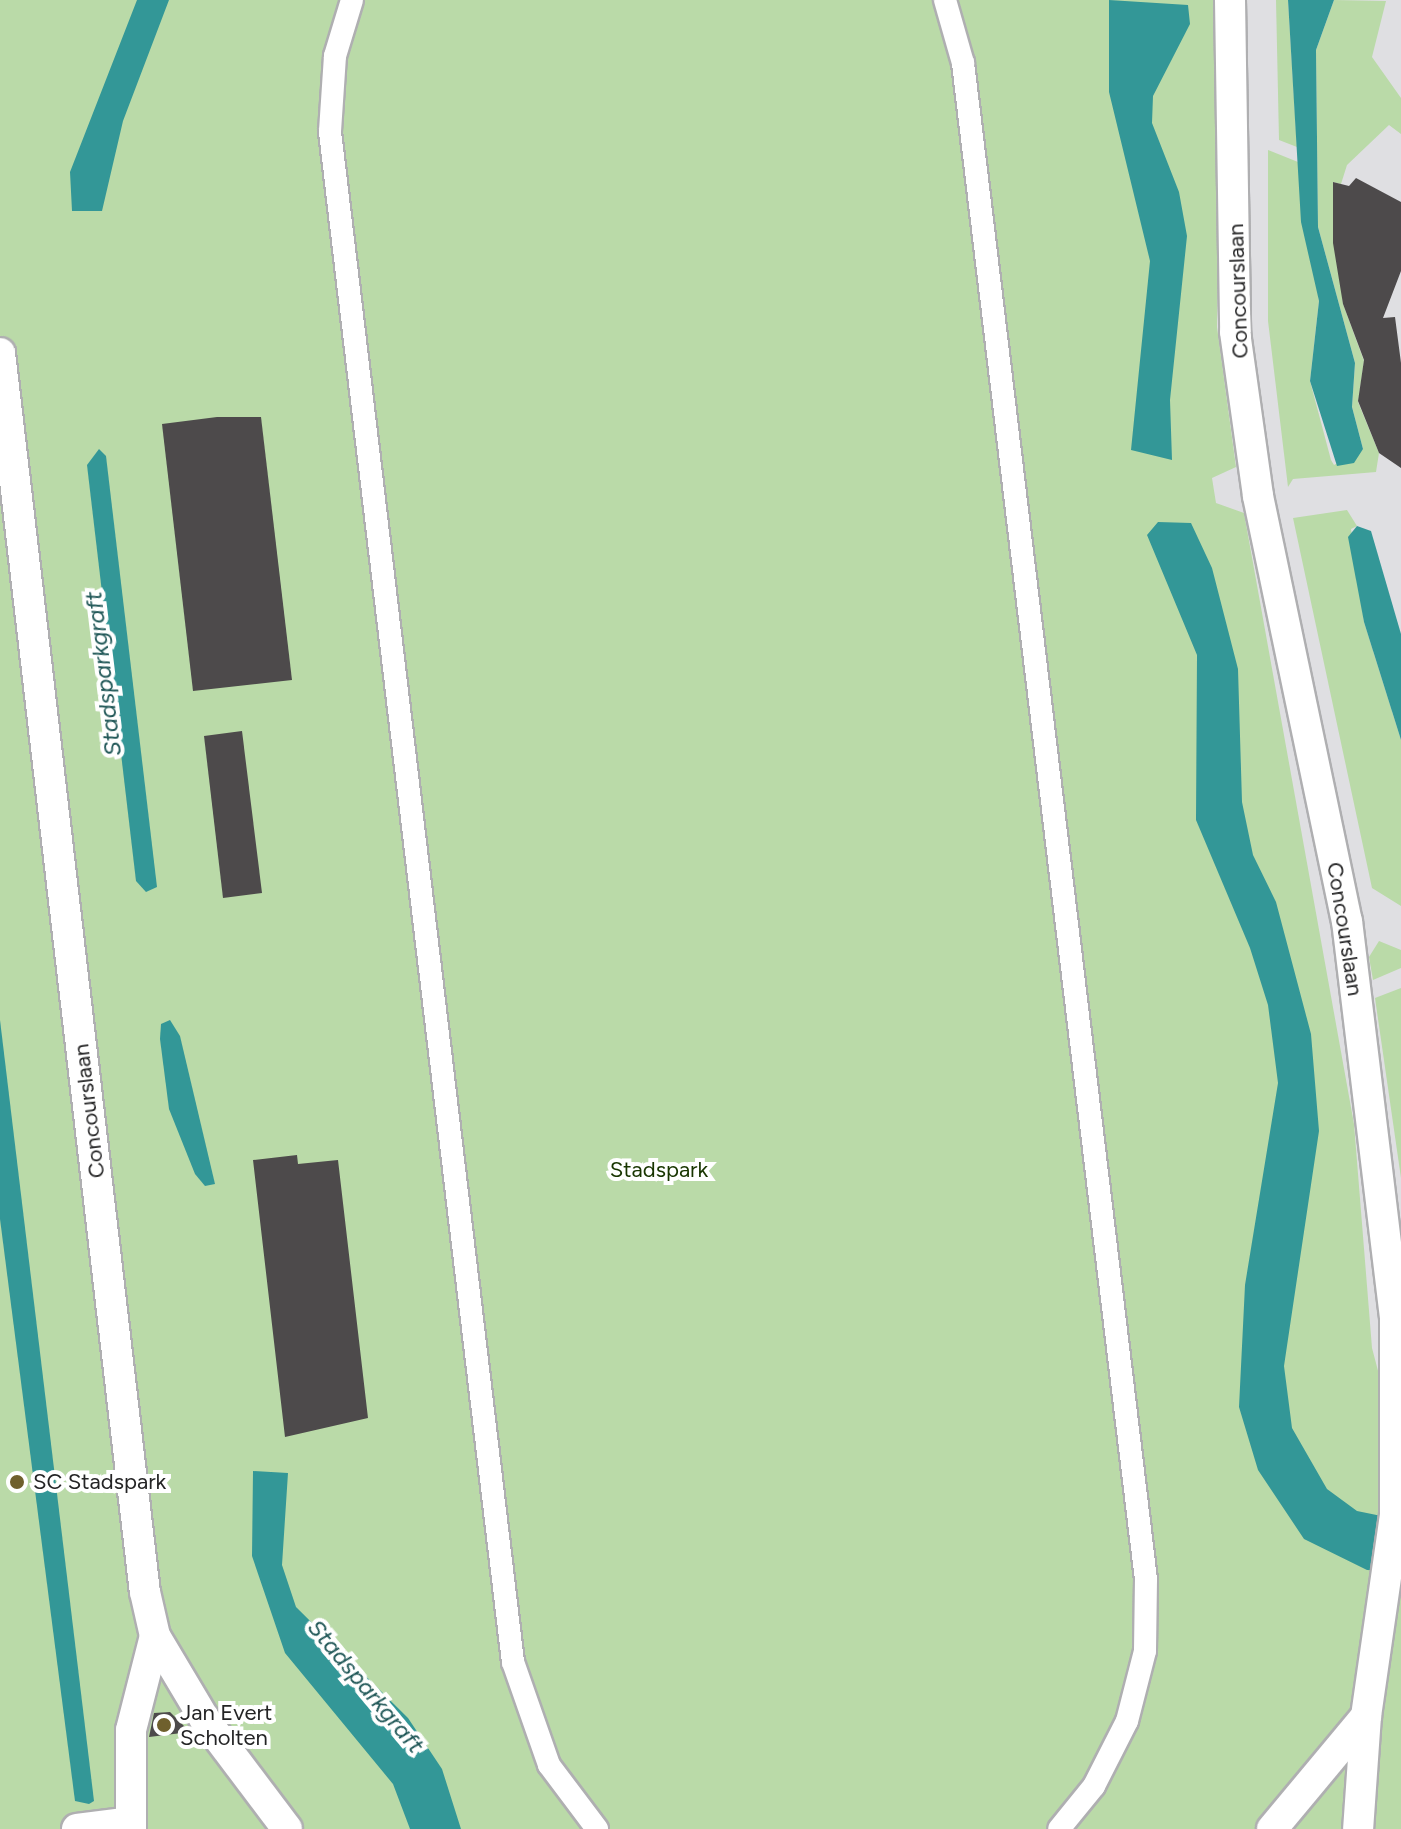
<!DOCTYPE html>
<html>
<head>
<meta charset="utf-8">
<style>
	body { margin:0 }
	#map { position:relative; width:1401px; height:1829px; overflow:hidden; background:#dfdfe2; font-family:Figtree,sans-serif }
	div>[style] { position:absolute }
	.green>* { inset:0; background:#badaa8 }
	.water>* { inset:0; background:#339797 }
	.building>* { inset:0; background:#4d4a4b }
	.roads { filter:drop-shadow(2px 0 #afafb1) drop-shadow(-2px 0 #afafb1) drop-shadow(0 2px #afafb1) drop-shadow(0 -2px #afafb1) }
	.pedestrian>* { height:22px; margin:-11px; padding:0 11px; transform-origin:11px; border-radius:11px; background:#fff }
	.minor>* { height:30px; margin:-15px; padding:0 15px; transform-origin:15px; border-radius:15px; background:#fff }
	.dots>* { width:22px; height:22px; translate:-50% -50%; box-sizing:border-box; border:4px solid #fff; border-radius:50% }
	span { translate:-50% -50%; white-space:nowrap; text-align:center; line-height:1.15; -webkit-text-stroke:8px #fff; paint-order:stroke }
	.street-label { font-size:22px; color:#242425 }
	.park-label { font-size:22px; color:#183500 }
	.poi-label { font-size:22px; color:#242425 }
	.left { translate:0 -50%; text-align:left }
	.water-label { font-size:24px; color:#205757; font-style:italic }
</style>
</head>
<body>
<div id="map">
	<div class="green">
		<i style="clip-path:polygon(0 0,1214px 0,1221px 78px,1217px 327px,1236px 467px,1212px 478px,1216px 503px,1244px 513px,1354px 1124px,1372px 1348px,1401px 1458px,1401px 1829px,0 1829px)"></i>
		<i style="clip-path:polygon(1276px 0,1288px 0,1297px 147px,1279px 140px)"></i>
		<i style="clip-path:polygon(1334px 0,1386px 1px,1372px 57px,1401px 98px,1401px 134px,1389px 125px,1347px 165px,1341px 184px,1333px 182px,1343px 304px,1364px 361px,1358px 402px,1379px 453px,1376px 472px,1293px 479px,1288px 487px,1268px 321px,1268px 150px,1298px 162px,1319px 301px,1310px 381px,1331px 460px,1334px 465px,1363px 449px,1352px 407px,1355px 363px,1318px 227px,1316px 50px)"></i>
		<i style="clip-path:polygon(1347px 510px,1357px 526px,1351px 529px,1364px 622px,1401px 740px,1401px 906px,1372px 888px,1293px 518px)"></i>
		<i style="clip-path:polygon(1379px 941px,1401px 950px,1401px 968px,1373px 980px,1369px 957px)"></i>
		<i style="clip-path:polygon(1401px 988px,1401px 1178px,1375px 998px)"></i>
	</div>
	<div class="water">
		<i style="clip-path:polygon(137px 0,169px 0,123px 121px,102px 211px,72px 211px,70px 172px)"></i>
		<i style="clip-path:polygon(1109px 0,1188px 5px,1190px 24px,1153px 96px,1152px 123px,1179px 192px,1187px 236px,1170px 400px,1172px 460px,1131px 450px,1150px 261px,1109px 92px)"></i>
		<i style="clip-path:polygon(1288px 0,1334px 0,1316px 50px,1318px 227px,1355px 363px,1352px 407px,1363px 449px,1354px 463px,1337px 466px,1310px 381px,1319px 301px,1301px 222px)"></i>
		<i style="clip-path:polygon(99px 449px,106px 456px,157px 887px,146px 892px,136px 881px,87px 465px)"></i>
		<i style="clip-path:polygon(1158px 522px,1191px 523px,1212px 568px,1238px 669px,1242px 802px,1253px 855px,1276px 902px,1311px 1034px,1319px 1131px,1284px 1366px,1292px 1428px,1327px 1489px,1357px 1511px,1401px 1520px,1401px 1572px,1367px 1570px,1304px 1539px,1258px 1470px,1239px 1407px,1245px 1285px,1278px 1083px,1268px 1005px,1250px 948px,1196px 820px,1197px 655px,1147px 535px)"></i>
		<i style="clip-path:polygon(1357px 526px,1371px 531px,1401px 634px,1401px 740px,1364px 622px,1348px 537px)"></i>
		<i style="clip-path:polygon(0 1020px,94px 1801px,89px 1804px,75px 1801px,0 1219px)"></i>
		<i style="clip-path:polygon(170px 1020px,180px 1036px,215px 1184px,205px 1186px,195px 1174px,169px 1109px,160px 1039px,161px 1024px)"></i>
		<i style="clip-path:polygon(253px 1471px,288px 1473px,282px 1565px,296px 1607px,408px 1718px,442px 1769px,461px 1829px,410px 1829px,393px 1784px,285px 1653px,252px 1556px)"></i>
	</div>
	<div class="building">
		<i style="clip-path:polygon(1356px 178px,1401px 202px,1401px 271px,1383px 318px,1395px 317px,1401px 363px,1401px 468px,1379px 453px,1358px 401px,1364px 360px,1343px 304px,1333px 243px,1333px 182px,1349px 186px)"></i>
		<i style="clip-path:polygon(217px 417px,261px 417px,292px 680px,193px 691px,162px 424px)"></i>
		<i style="clip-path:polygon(242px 731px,262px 893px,223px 898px,204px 736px)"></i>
		<i style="clip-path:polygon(297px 1155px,298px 1164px,338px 1160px,368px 1418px,285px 1437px,253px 1160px)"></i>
		<i style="clip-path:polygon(170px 1712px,190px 1732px,149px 1737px,154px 1713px)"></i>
	</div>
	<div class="roads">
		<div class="pedestrian">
			<i style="left:352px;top:0;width:59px;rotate:106.9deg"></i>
			<i style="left:335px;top:56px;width:76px;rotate:93.8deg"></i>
			<i style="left:330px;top:132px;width:1541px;rotate:83.18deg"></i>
			<i style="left:513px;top:1662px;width:109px;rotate:70.7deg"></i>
			<i style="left:549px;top:1765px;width:80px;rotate:53.1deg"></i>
			<i style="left:945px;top:0;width:66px;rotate:74.1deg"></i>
			<i style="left:963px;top:63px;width:1527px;rotate:83.12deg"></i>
			<i style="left:1146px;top:1579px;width:72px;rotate:90.8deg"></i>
			<i style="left:1145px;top:1651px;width:72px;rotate:104.4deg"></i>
			<i style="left:1127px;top:1721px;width:73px;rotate:116.9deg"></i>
			<i style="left:1094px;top:1786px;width:55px;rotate:129.1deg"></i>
		</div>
		<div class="minor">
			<i style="left:1230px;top:0;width:332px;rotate:89.1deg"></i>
			<i style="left:1235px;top:332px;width:166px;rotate:82deg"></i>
			<i style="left:1258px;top:496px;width:434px;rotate:78.2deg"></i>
			<i style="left:1347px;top:921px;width:401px;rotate:83.1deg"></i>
			<i style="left:1395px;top:1319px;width:196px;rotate:90deg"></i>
			<i style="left:1395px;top:1515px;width:203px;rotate:98.2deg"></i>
			<i style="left:1366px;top:1716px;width:113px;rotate:94deg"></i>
			<i style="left:0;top:353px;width:1247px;rotate:83.33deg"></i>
			<i style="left:145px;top:1592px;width:45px;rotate:77.2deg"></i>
			<i style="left:155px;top:1636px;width:98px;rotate:59.2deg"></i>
			<i style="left:205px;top:1720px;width:136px;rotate:53deg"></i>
			<i style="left:77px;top:1829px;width:54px;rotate:-7.4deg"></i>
			<i style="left:131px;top:1829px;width:99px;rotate:-90deg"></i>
			<i style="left:131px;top:1730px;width:97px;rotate:-75.7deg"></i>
			<i style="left:1272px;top:1829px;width:147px;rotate:-50.2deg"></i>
		</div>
	</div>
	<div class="dots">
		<i style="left:17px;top:1482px;background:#6f602d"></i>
		<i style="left:164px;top:1725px;background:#6f602d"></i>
	</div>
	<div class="street-label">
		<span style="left:1238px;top:291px;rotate:-92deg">Concourslaan</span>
		<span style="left:1345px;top:929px;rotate:81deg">Concourslaan</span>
		<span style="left:89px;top:1111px;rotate:-97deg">Concourslaan</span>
	</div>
	<div class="park-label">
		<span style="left:659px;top:1170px">Stadspark</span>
	</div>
	<div class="poi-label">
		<span class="left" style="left:33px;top:1482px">SC Stadspark</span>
		<span class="left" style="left:180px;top:1725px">Jan Evert<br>Scholten</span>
	</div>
	<div class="water-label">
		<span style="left:103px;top:674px;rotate:-97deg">Stadsparkgraft</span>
		<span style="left:366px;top:1686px;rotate:50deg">Stadsparkgraft</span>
	</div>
</div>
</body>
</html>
